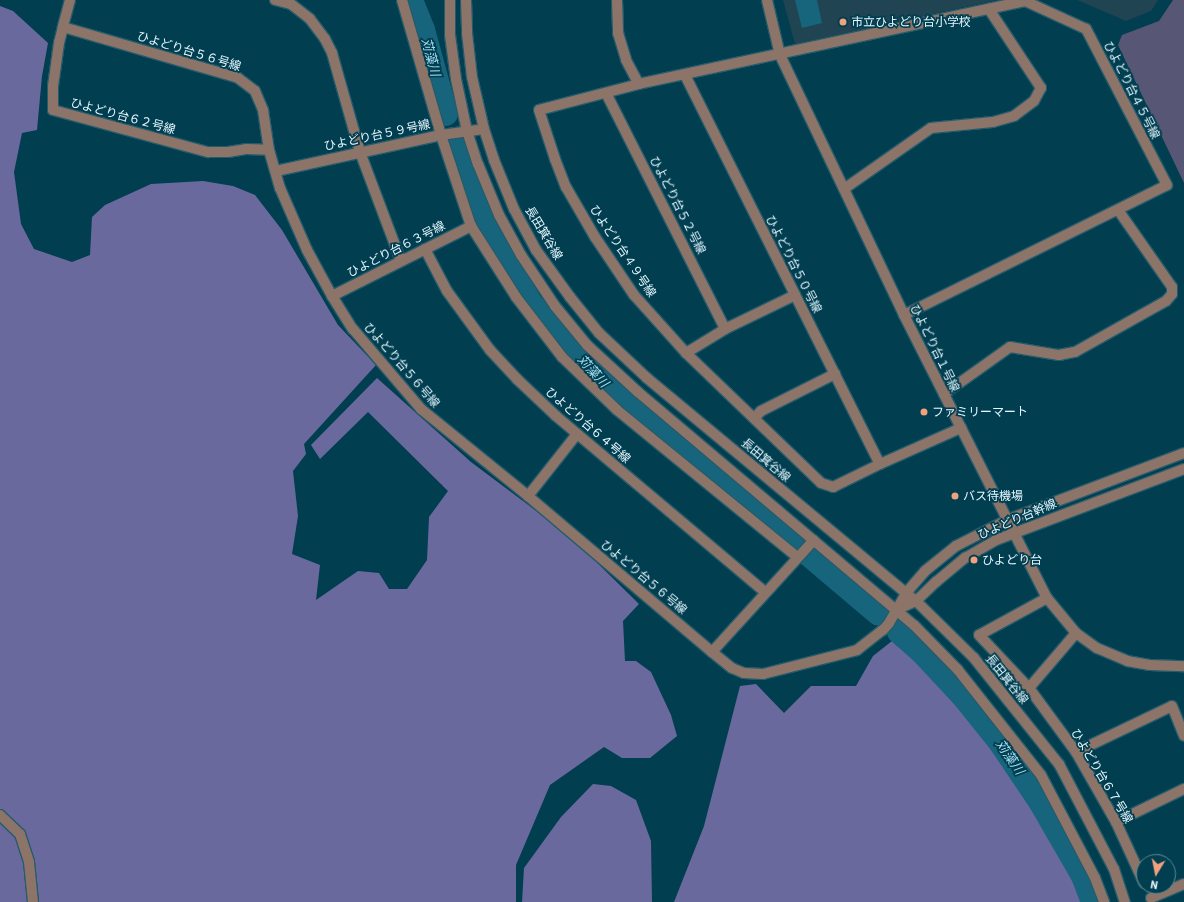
<!DOCTYPE html>
<html>
<head>
<meta charset="utf-8">
<style>
	body { margin:0 }
	#map { position:relative; width:1184px; height:902px; overflow:hidden; background:#003e50; font-family:Barlow,"Noto Sans JP",sans-serif }
	div>[style] { position:absolute }
	.built>* { inset:0; background:#204451 }
	.green>* { inset:0; background:#575775 }
	.forest>* { inset:0; background:#69699d }
	.water>* { inset:0; background:#17657d }
	.river>* { height:24px; margin:-12px; padding:0 12px; transform-origin:12px; border-radius:12px; background:#17657d }
	.roads { filter:drop-shadow(1px 0 #255c6c) drop-shadow(-1px 0 #255c6c) drop-shadow(0 1px #255c6c) drop-shadow(0 -1px #255c6c) }
	.minor>* { height:10px; margin:-5px; padding:0 5px; transform-origin:5px; border-radius:5px; background:#8d7469 }
	.dots>* { width:11px; height:11px; translate:-50% -50%; box-sizing:border-box; border:2px solid #003e50; border-radius:50% }
	span { translate:-50% -50%; white-space:nowrap; text-align:center; line-height:1.15; -webkit-text-stroke:3.5px #003e50; paint-order:stroke }
	.poi-label { font-size:12px; color:#e5f7ff }
	.left { translate:0 -50%; text-align:left }
	.street-label { font-size:12px; color:#e5f7ff }
	.water-label { font-size:13px; color:#a5dff5; font-style:italic }
	.north { position:absolute; left:1136px; top:854px; width:40px; height:40px; box-sizing:border-box; background:#003e50; border:1px solid #5c8896; border-radius:50%; rotate:190deg; font-size:11px; font-weight:700; line-height:16px; text-align:center; color:#e5f7ff }
	.north::after { content:''; display:block; margin:auto; width:14px; height:18px; background:#f2a17e; clip-path:polygon(50% 0,100% 100%,50% 72%,0 100%) }
</style>
</head>
<body>
<div id="map">
	<div class="built">
		<i style="clip-path:polygon(783px 0,997px 0,795px 44px)"></i>
		<i style="clip-path:polygon(1077px 0,1158px 0,1151px 11px,1126px 21px)"></i>
	</div>
	<div class="green">
		<i style="clip-path:polygon(1173px 0,1184px 0,1184px 183px,1118px 45px,1122px 35px,1159px 21px)"></i>
	</div>
	<div class="forest">
		<i style="clip-path:polygon(0 6px,13px 11px,48px 43px,42px 76px,37px 130px,22px 133px,14px 172px,21px 224px,34px 249px,72px 262px,90px 255px,92px 217px,105px 205px,151px 184px,203px 181px,233px 186px,255px 195px,282px 230px,338px 325px,376px 365px,304px 444px,306px 454px,293px 471px,298px 516px,292px 554px,320px 565px,316px 600px,358px 571px,379px 573px,389px 589px,407px 589px,427px 560px,429px 517px,448px 491px,368px 412px,320px 459px,311px 445px,377px 378px,471px 462px,571px 537px,639px 604px,623px 621px,625px 661px,636px 661px,651px 672px,671px 715px,677px 736px,650px 758px,622px 758px,604px 747px,550px 785px,516px 865px,516px 902px,0 902px)"></i>
		<i style="clip-path:polygon(897px 637px,953px 680px,1061px 830px,1098px 902px,674px 902px,704px 826px,740px 686px,756px 684px,784px 713px,811px 686px,856px 686px,873px 656px)"></i>
		<i style="clip-path:polygon(593px 784px,611px 786px,636px 800px,651px 841px,652px 902px,522px 902px,524px 868px,561px 817px)"></i>
	</div>
	<div class="water">
		<i style="clip-path:polygon(795px 0,817px 0,822px 23px,802px 28px)"></i>
	</div>
	<div class="river">
		<i style="left:411px;top:0;width:32px;rotate:68deg"></i>
		<i style="left:423px;top:30px;width:87px;rotate:74.7deg"></i>
		<i style="left:455px;top:147px;width:47px;rotate:71.6deg"></i>
		<i style="left:470px;top:192px;width:63px;rotate:63.4deg"></i>
		<i style="left:498px;top:248px;width:65px;rotate:59.5deg"></i>
		<i style="left:531px;top:304px;width:123px;rotate:47deg"></i>
		<i style="left:615px;top:394px;width:234px;rotate:39.6deg"></i>
		<i style="left:807px;top:553px;width:94px;rotate:40.3deg"></i>
		<i style="left:899px;top:632px;width:28px;rotate:41deg"></i>
		<i style="left:920px;top:650px;width:63px;rotate:46.9deg"></i>
		<i style="left:963px;top:696px;width:59px;rotate:51.2deg"></i>
		<i style="left:1000px;top:742px;width:73px;rotate:56.1deg"></i>
		<i style="left:1041px;top:803px;width:84px;rotate:60.1deg"></i>
		<i style="left:1083px;top:876px;width:28px;rotate:69deg"></i>
	</div>
	<div class="roads">
		<div class="minor">
			<i style="left:70px;top:0;width:28px;rotate:105deg"></i>
			<i style="left:63px;top:27px;width:182px;rotate:16.2deg"></i>
			<i style="left:238px;top:78px;width:21px;rotate:37deg"></i>
			<i style="left:255px;top:91px;width:21px;rotate:67deg"></i>
			<i style="left:263px;top:110px;width:40px;rotate:81.5deg"></i>
			<i style="left:269px;top:150px;width:40px;rotate:74deg"></i>
			<i style="left:280px;top:188px;width:68px;rotate:66.5deg"></i>
			<i style="left:307px;top:250px;width:52px;rotate:61.5deg"></i>
			<i style="left:332px;top:296px;width:39px;rotate:58deg"></i>
			<i style="left:353px;top:329px;width:105px;rotate:49.6deg"></i>
			<i style="left:421px;top:409px;width:138px;rotate:39.1deg"></i>
			<i style="left:528px;top:496px;width:241px;rotate:40.3deg"></i>
			<i style="left:712px;top:652px;width:151px;rotate:-47.7deg"></i>
			<i style="left:275px;top:0;width:16px;rotate:14deg"></i>
			<i style="left:291px;top:4px;width:24px;rotate:38deg"></i>
			<i style="left:310px;top:19px;width:25px;rotate:53deg"></i>
			<i style="left:325px;top:39px;width:16px;rotate:63deg"></i>
			<i style="left:332px;top:53px;width:103px;rotate:74.2deg"></i>
			<i style="left:360px;top:152px;width:116px;rotate:69.4deg"></i>
			<i style="left:402px;top:0;width:141px;rotate:73.9deg"></i>
			<i style="left:441px;top:135px;width:96px;rotate:71.8deg"></i>
			<i style="left:471px;top:226px;width:84px;rotate:57.6deg"></i>
			<i style="left:516px;top:297px;width:76px;rotate:52.5deg"></i>
			<i style="left:562px;top:357px;width:76px;rotate:43.9deg"></i>
			<i style="left:617px;top:410px;width:232px;rotate:39.2deg"></i>
			<i style="left:450px;top:0;width:35px;rotate:90deg"></i>
			<i style="left:450px;top:35px;width:44px;rotate:82.2deg"></i>
			<i style="left:456px;top:79px;width:53px;rotate:78.1deg"></i>
			<i style="left:467px;top:131px;width:35px;rotate:72deg"></i>
			<i style="left:478px;top:164px;width:55px;rotate:67.6deg"></i>
			<i style="left:499px;top:215px;width:46px;rotate:61.2deg"></i>
			<i style="left:521px;top:255px;width:61px;rotate:56.3deg"></i>
			<i style="left:555px;top:306px;width:50px;rotate:50.6deg"></i>
			<i style="left:587px;top:345px;width:69px;rotate:42.7deg"></i>
			<i style="left:638px;top:392px;width:361px;rotate:40.2deg"></i>
			<i style="left:914px;top:625px;width:63px;rotate:45.6deg"></i>
			<i style="left:958px;top:670px;width:134px;rotate:51.7deg"></i>
			<i style="left:1041px;top:775px;width:116px;rotate:62.3deg"></i>
			<i style="left:1095px;top:878px;width:26px;rotate:69deg"></i>
			<i style="left:466px;top:0;width:33px;rotate:88deg"></i>
			<i style="left:467px;top:33px;width:44px;rotate:83.5deg"></i>
			<i style="left:472px;top:77px;width:53px;rotate:77deg"></i>
			<i style="left:484px;top:129px;width:33px;rotate:72deg"></i>
			<i style="left:494px;top:160px;width:53px;rotate:67.8deg"></i>
			<i style="left:514px;top:209px;width:47px;rotate:61.8deg"></i>
			<i style="left:536px;top:250px;width:58px;rotate:54.1deg"></i>
			<i style="left:570px;top:297px;width:46px;rotate:51.1deg"></i>
			<i style="left:599px;top:333px;width:66px;rotate:43.2deg"></i>
			<i style="left:647px;top:378px;width:349px;rotate:39.7deg"></i>
			<i style="left:916px;top:601px;width:81px;rotate:44.5deg"></i>
			<i style="left:974px;top:658px;width:136px;rotate:51.3deg"></i>
			<i style="left:1059px;top:764px;width:119px;rotate:62.4deg"></i>
			<i style="left:1114px;top:869px;width:35px;rotate:72deg"></i>
			<i style="left:617px;top:0;width:33px;rotate:88deg"></i>
			<i style="left:618px;top:33px;width:28px;rotate:73deg"></i>
			<i style="left:626px;top:60px;width:27px;rotate:62deg"></i>
			<i style="left:767px;top:0;width:57px;rotate:76.7deg"></i>
			<i style="left:780px;top:55px;width:288px;rotate:64.5deg"></i>
			<i style="left:904px;top:315px;width:317px;rotate:63.2deg"></i>
			<i style="left:1047px;top:598px;width:45px;rotate:50.4deg"></i>
			<i style="left:1076px;top:633px;width:26px;rotate:36deg"></i>
			<i style="left:1097px;top:648px;width:33px;rotate:23deg"></i>
			<i style="left:1127px;top:661px;width:23px;rotate:10deg"></i>
			<i style="left:1150px;top:665px;width:34px;rotate:2deg"></i>
			<i style="left:63px;top:27px;width:16px;rotate:104deg"></i>
			<i style="left:59px;top:43px;width:43px;rotate:97.9deg"></i>
			<i style="left:53px;top:86px;width:24px;rotate:90deg"></i>
			<i style="left:53px;top:110px;width:161px;rotate:15.2deg"></i>
			<i style="left:208px;top:152px;width:20px"></i>
			<i style="left:228px;top:152px;width:18px;rotate:-9deg"></i>
			<i style="left:246px;top:149px;width:23px;rotate:2deg"></i>
			<i style="left:685px;top:75px;width:435px;rotate:63.4deg"></i>
			<i style="left:606px;top:93px;width:264px;rotate:63.2deg"></i>
			<i style="left:276px;top:171px;width:169px;rotate:-12.3deg"></i>
			<i style="left:441px;top:135px;width:43px;rotate:-7.9deg"></i>
			<i style="left:844px;top:189px;width:106px;rotate:-35deg"></i>
			<i style="left:931px;top:128px;width:62px;rotate:-5.5deg"></i>
			<i style="left:993px;top:122px;width:22px;rotate:-16deg"></i>
			<i style="left:1014px;top:116px;width:25px;rotate:-37deg"></i>
			<i style="left:1034px;top:101px;width:15px;rotate:-62deg"></i>
			<i style="left:1041px;top:88px;width:95px;rotate:-123.4deg"></i>
			<i style="left:425px;top:249px;width:47px;rotate:62.4deg"></i>
			<i style="left:447px;top:291px;width:73px;rotate:53.9deg"></i>
			<i style="left:490px;top:350px;width:40px;rotate:47deg"></i>
			<i style="left:517px;top:379px;width:54px;rotate:43.5deg"></i>
			<i style="left:556px;top:416px;width:273px;rotate:40.1deg"></i>
			<i style="left:332px;top:296px;width:156px;rotate:-26.7deg"></i>
			<i style="left:904px;top:315px;width:293px;rotate:-26.3deg"></i>
			<i style="left:1167px;top:185px;width:176px;rotate:-117.4deg"></i>
			<i style="left:1086px;top:29px;width:67px;rotate:-155.3deg"></i>
			<i style="left:1025px;top:1px;width:395px;rotate:167.9deg"></i>
			<i style="left:639px;top:84px;width:103px;rotate:165.4deg"></i>
			<i style="left:539px;top:110px;width:52px;rotate:71.9deg"></i>
			<i style="left:555px;top:159px;width:30px;rotate:69deg"></i>
			<i style="left:566px;top:187px;width:58px;rotate:59.9deg"></i>
			<i style="left:595px;top:237px;width:70px;rotate:56.1deg"></i>
			<i style="left:634px;top:295px;width:78px;rotate:48.1deg"></i>
			<i style="left:686px;top:353px;width:187px;rotate:43.9deg"></i>
			<i style="left:821px;top:483px;width:13px;rotate:18deg"></i>
			<i style="left:833px;top:487px;width:52px;rotate:-26.1deg"></i>
			<i style="left:880px;top:464px;width:89px;rotate:-24deg"></i>
			<i style="left:686px;top:353px;width:46px;rotate:-31.6deg"></i>
			<i style="left:725px;top:329px;width:78px;rotate:-25.9deg"></i>
			<i style="left:944px;top:394px;width:81px;rotate:-35.5deg"></i>
			<i style="left:1010px;top:347px;width:50px;rotate:9.3deg"></i>
			<i style="left:1059px;top:355px;width:16px;rotate:-11deg"></i>
			<i style="left:1075px;top:352px;width:104px;rotate:-29.3deg"></i>
			<i style="left:1166px;top:301px;width:9px;rotate:-49deg"></i>
			<i style="left:1172px;top:294px;width:7px;rotate:-90deg"></i>
			<i style="left:1172px;top:287px;width:94px;rotate:-125deg"></i>
			<i style="left:754px;top:418px;width:10px;rotate:-45deg"></i>
			<i style="left:761px;top:411px;width:83px;rotate:-26.6deg"></i>
			<i style="left:528px;top:496px;width:79px;rotate:-51.7deg"></i>
			<i style="left:1047px;top:598px;width:77px;rotate:151.4deg"></i>
			<i style="left:979px;top:635px;width:73px;rotate:46.7deg"></i>
			<i style="left:1029px;top:688px;width:79px;rotate:53.7deg"></i>
			<i style="left:1076px;top:752px;width:81px;rotate:60.3deg"></i>
			<i style="left:1116px;top:822px;width:67px;rotate:65.3deg"></i>
			<i style="left:896px;top:610px;width:22px;rotate:-24deg"></i>
			<i style="left:916px;top:601px;width:28px;rotate:-44deg"></i>
			<i style="left:936px;top:582px;width:38px;rotate:-40deg"></i>
			<i style="left:965px;top:558px;width:36px;rotate:-30deg"></i>
			<i style="left:996px;top:540px;width:201px;rotate:-20.7deg"></i>
			<i style="left:712px;top:652px;width:26px;rotate:39deg"></i>
			<i style="left:732px;top:668px;width:13px;rotate:23deg"></i>
			<i style="left:744px;top:673px;width:19px;rotate:3deg"></i>
			<i style="left:763px;top:674px;width:97px;rotate:-14.3deg"></i>
			<i style="left:857px;top:650px;width:33px;rotate:-38deg"></i>
			<i style="left:883px;top:630px;width:9px;rotate:-49deg"></i>
			<i style="left:889px;top:623px;width:34px;rotate:-60deg"></i>
			<i style="left:906px;top:593px;width:29px;rotate:-49deg"></i>
			<i style="left:925px;top:571px;width:40px;rotate:-39deg"></i>
			<i style="left:956px;top:546px;width:57px;rotate:-27deg"></i>
			<i style="left:1007px;top:520px;width:189px;rotate:-20.7deg"></i>
			<i style="left:1029px;top:688px;width:72px;rotate:-49.5deg"></i>
			<i style="left:1076px;top:752px;width:106px;rotate:-25.6deg"></i>
			<i style="left:1172px;top:706px;width:32px;rotate:68deg"></i>
			<i style="left:0;top:815px;width:28px;rotate:44deg"></i>
			<i style="left:20px;top:834px;width:29px;rotate:72deg"></i>
			<i style="left:29px;top:862px;width:40px;rotate:84.3deg"></i>
			<i style="left:1116px;top:822px;width:76px;rotate:-25.9deg"></i>
			<i style="left:1151px;top:898px;width:36px;rotate:-23deg"></i>
		</div>
	</div>
	<div class="dots">
		<i style="left:843px;top:22px;background:#f2a17e"></i>
		<i style="left:924px;top:412px;background:#f2a17e"></i>
		<i style="left:955px;top:496px;background:#f2a17e"></i>
		<i style="left:974px;top:560px;background:#f2a17e"></i>
	</div>
	<div class="poi-label">
		<span class="left" style="left:851px;top:22px">市立ひよどり台小学校</span>
		<span class="left" style="left:932px;top:412px">ファミリーマート</span>
		<span class="left" style="left:963px;top:496px">バス待機場</span>
		<span class="left" style="left:982px;top:560px">ひよどり台</span>
	</div>
	<div class="street-label">
		<span style="left:189px;top:51px;rotate:17deg">ひよどり台５６号線</span>
		<span style="left:1132px;top:90px;rotate:63deg">ひよどり台４５号線</span>
		<span style="left:123px;top:116px;rotate:15deg">ひよどり台６２号線</span>
		<span style="left:377px;top:135px;rotate:-12deg">ひよどり台５９号線</span>
		<span style="left:678px;top:205px;rotate:63deg">ひよどり台５２号線</span>
		<span style="left:544px;top:233px;rotate:59deg">長田箕谷線</span>
		<span style="left:396px;top:249px;rotate:-27deg">ひよどり台６３号線</span>
		<span style="left:623px;top:251px;rotate:56deg">ひよどり台４９号線</span>
		<span style="left:794px;top:264px;rotate:63deg">ひよどり台５０号線</span>
		<span style="left:935px;top:348px;rotate:64deg">ひよどり台１号線</span>
		<span style="left:402px;top:365px;rotate:49deg">ひよどり台５６号線</span>
		<span style="left:588px;top:425px;rotate:41deg">ひよどり台６４号線</span>
		<span style="left:766px;top:460px;rotate:40deg">長田箕谷線</span>
		<span style="left:1017px;top:519px;rotate:-23deg">ひよどり台幹線</span>
		<span style="left:644px;top:577px;rotate:40deg">ひよどり台５６号線</span>
		<span style="left:1007px;top:679px;rotate:51deg">長田箕谷線</span>
		<span style="left:1102px;top:776px;rotate:59deg">ひよどり台６７号線</span>
	</div>
	<div class="water-label">
		<span style="left:431px;top:57px;rotate:75deg">苅藻川</span>
		<span style="left:593px;top:371px;rotate:47deg">苅藻川</span>
		<span style="left:1010px;top:757px;rotate:55deg">苅藻川</span>
	</div>
	<div class="north">N</div>
</div>
</body>
</html>
